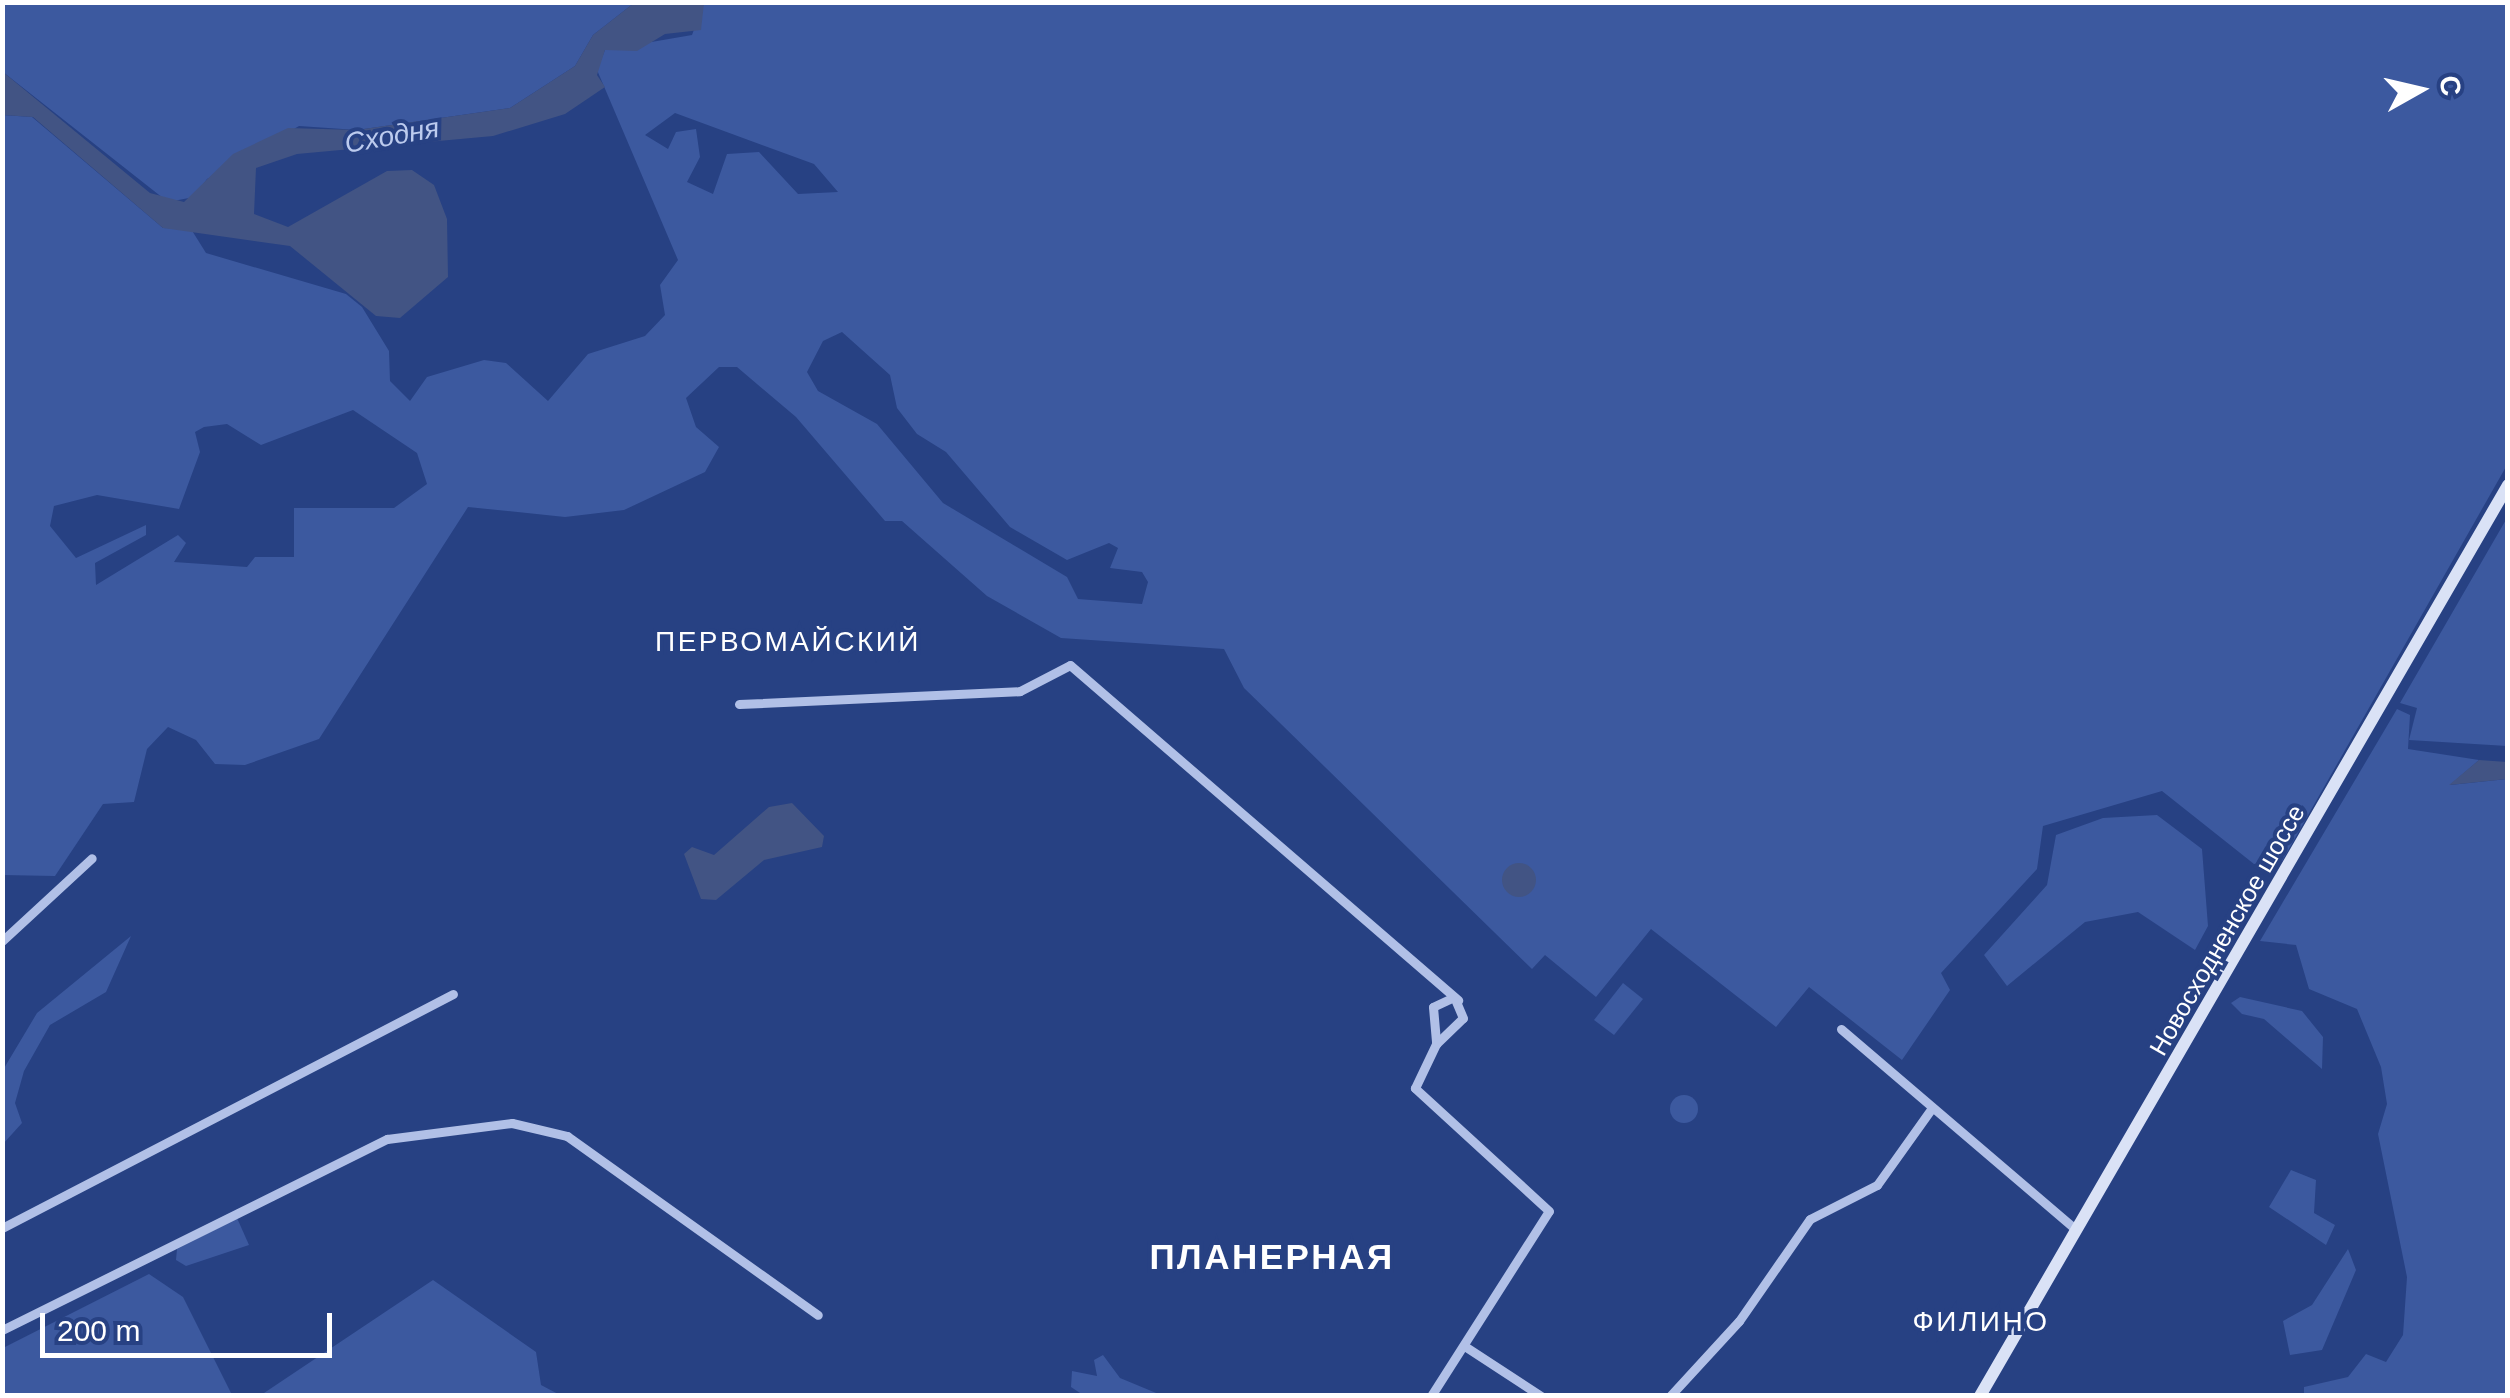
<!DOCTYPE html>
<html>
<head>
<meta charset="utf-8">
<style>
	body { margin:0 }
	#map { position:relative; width:2510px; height:1398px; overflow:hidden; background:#274183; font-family:Arial,sans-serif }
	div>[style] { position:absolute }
	.green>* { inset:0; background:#3c599f }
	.round { border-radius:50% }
	.water>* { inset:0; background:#425484 }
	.street>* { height:9px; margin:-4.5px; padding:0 4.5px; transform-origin:4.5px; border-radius:4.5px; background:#b1c0e7 }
	.secondary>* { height:12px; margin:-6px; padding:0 6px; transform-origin:6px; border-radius:6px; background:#dae2f6 }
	span { translate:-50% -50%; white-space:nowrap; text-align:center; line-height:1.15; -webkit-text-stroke:8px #274183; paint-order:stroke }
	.street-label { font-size:25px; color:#fff }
	.water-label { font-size:28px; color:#bccbee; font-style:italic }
	.neighbourhood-label { font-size:28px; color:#fff; letter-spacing:2.5px }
	.district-label { font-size:35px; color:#fff; font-weight:700; letter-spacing:2.5px }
	.frame { position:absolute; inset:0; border:5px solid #fff; pointer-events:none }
	.north { position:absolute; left:2370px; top:40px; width:100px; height:100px; -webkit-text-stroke:8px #274183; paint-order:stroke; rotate:82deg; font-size:28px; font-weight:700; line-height:40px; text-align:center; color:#fff }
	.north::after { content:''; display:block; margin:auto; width:35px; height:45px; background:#fff; clip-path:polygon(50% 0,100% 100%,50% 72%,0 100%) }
	.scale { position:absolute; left:40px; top:1313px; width:292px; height:45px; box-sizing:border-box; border:5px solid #fff; border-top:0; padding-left:12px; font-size:30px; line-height:35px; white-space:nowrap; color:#fff; -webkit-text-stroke:8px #274183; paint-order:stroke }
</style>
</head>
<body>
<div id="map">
	<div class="green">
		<i style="clip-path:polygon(3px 3px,634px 3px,593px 35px,575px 66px,510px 108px,357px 130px,299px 126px,207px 179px,194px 197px,168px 202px,3px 72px)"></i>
		<i style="clip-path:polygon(evenodd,704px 3px,2507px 3px,2507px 465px,2282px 861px,2254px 864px,2162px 791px,2043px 826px,2037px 869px,1941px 973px,1950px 990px,1902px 1060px,1809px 987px,1776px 1027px,1651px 929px,1596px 997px,1545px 955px,1532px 969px,1244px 688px,1224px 649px,1061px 638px,987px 596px,902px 521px,885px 521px,796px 417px,737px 367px,719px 367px,686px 398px,696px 427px,719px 447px,705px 472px,624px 510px,565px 517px,468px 507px,319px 739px,245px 765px,215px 764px,196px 740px,168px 727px,147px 749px,134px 802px,103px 804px,55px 876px,2px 875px,2px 115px,32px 117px,163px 228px,191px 229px,206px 253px,346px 294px,362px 307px,389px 351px,390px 381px,410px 401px,427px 377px,484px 360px,506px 363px,548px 401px,588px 354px,645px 336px,665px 315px,660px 285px,678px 260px,597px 70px,605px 50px,692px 35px,704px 3px,675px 113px,814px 164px,838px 192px,798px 194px,759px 152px,727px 154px,713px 194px,687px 182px,700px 157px,696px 129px,676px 132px,668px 149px,645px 135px,675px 113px,704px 3px,842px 332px,890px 375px,897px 408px,917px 434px,946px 452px,1010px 527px,1067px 560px,1109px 543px,1118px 548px,1110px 568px,1142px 572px,1148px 582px,1142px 604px,1078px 599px,1067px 577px,943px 503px,877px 424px,818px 391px,807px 372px,823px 341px,842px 332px,704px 3px,353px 410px,417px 453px,427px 484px,394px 508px,294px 508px,294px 557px,255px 557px,247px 567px,174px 562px,186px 543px,178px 535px,96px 585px,95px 563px,146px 535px,146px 525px,76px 558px,50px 526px,54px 506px,97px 495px,179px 509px,200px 452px,195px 432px,204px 427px,227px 424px,261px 445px,353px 410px)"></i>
		<i style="clip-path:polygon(2507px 518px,2507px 746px,2409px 740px,2417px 708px,2400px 703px)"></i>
		<i style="clip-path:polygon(2397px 709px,2410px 715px,2408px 749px,2479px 760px,2450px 785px,2507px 779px,2507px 1395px,2304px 1395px,2304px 1387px,2348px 1377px,2366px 1354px,2386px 1362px,2403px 1335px,2407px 1277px,2378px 1134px,2387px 1104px,2381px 1067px,2357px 1009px,2309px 989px,2296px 945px,2260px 941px)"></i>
		<i style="clip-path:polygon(2157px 815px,2202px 849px,2208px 926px,2195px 950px,2138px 912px,2085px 922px,2007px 986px,1984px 955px,2047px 885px,2056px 835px,2103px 818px)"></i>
		<i style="clip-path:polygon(131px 936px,106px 992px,50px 1025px,24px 1071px,15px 1103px,22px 1123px,3px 1144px,3px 1070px,37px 1013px)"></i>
		<i style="clip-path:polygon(1623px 983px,1643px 999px,1614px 1035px,1594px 1020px)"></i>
		<i style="clip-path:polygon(2240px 997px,2302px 1011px,2323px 1037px,2322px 1069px,2264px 1019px,2242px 1014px,2231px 1003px)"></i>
		<i class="round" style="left:1670px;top:1095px;width:28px;height:28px"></i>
		<i style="clip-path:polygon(2291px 1170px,2316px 1180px,2314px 1213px,2335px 1225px,2326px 1245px,2269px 1207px)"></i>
		<i style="clip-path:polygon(237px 1218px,249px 1245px,186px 1266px,176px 1260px,177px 1249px)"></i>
		<i style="clip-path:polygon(2348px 1249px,2356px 1270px,2322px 1350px,2290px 1355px,2283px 1321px,2312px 1305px)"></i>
		<i style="clip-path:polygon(149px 1274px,183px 1297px,232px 1395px,3px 1395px,3px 1348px)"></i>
		<i style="clip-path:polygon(433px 1280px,536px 1352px,541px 1385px,560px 1395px,261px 1395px)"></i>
		<i style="clip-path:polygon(1103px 1355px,1120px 1378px,1161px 1395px,1083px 1395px,1071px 1387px,1072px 1371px,1097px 1376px,1094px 1360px)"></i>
	</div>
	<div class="water">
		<i style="clip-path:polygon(634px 3px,704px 3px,701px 30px,665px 34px,637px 51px,605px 50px,597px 75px,605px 87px,565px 114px,493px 136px,297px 154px,256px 168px,254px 214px,288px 227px,387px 171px,412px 170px,434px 185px,447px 219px,448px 277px,400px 318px,376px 316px,290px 246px,163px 228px,33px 117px,3px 115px,3px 72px,150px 193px,184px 202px,233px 154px,288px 128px,357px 130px,510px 108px,575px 66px,593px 35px)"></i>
		<i style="clip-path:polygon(2479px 760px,2507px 762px,2507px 779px,2449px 785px)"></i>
		<i style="clip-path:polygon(792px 803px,824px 836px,822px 847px,764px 860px,716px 900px,701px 899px,684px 854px,692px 847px,714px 855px,769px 807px)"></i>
		<i class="round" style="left:1502px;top:863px;width:34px;height:34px"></i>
	</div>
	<div class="street">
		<i style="left:739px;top:704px;width:281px;rotate:-2.6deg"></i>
		<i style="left:1020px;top:691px;width:56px;rotate:-27.5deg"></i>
		<i style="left:1070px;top:665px;width:513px;rotate:40.81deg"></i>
		<i style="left:2px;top:941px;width:122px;rotate:-42.7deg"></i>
		<i style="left:1841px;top:1029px;width:309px;rotate:40.5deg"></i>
		<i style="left:2px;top:1228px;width:508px;rotate:-27.42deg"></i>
		<i style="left:2px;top:1330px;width:430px;rotate:-26.4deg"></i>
		<i style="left:387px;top:1139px;width:126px;rotate:-7.3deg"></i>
		<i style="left:512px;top:1123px;width:57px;rotate:13.3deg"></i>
		<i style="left:567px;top:1136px;width:308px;rotate:35.5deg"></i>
		<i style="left:1466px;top:1347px;width:90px;rotate:33.2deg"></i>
		<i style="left:1431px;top:1396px;width:219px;rotate:-57.5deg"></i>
		<i style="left:1549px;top:1211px;width:182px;rotate:-137.5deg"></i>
		<i style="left:1415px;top:1088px;width:49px;rotate:-64.5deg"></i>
		<i style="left:1436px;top:1044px;width:37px;rotate:-44deg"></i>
		<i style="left:1463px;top:1018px;width:23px;rotate:-113deg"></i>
		<i style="left:1454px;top:997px;width:23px;rotate:155deg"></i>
		<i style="left:1433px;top:1007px;width:37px;rotate:85deg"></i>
		<i style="left:1670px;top:1396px;width:102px;rotate:-47.4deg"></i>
		<i style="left:1739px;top:1321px;width:124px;rotate:-55.2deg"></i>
		<i style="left:1810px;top:1219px;width:75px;rotate:-26.9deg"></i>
		<i style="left:1877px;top:1185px;width:95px;rotate:-54.5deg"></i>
	</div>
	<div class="secondary">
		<i style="left:1980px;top:1396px;width:1053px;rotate:-59.9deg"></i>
	</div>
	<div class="street-label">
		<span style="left:2227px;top:930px;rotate:-60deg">Новосходненское шоссе</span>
	</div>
	<div class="water-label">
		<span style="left:392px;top:136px;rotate:-10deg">Сходня</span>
	</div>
	<div class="neighbourhood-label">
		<span style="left:788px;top:642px">ПЕРВОМАЙСКИЙ</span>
		<span style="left:1981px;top:1322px">ФИЛИНО</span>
	</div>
	<div class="district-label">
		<span style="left:1272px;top:1257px">ПЛАНЕРНАЯ</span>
	</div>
	<div class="frame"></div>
	<div class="north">С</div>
	<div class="scale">200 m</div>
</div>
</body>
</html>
